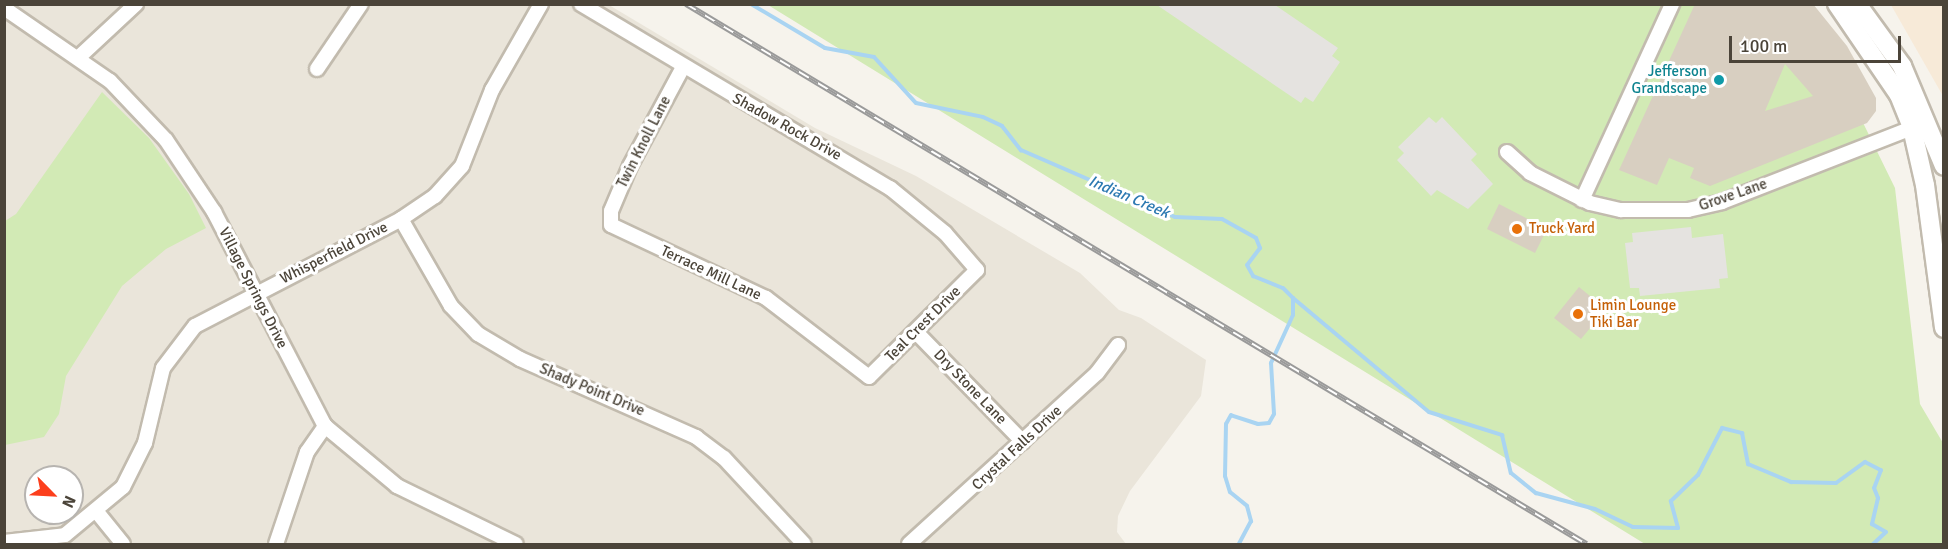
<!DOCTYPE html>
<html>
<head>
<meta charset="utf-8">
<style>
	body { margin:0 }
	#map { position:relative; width:1948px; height:549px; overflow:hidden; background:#f6f3ec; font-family:Signika,sans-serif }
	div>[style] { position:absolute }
	.residential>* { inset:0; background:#eae5da }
	.commercial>* { inset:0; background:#f7ead8 }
	.green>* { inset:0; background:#d2eab5 }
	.parking>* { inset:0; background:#e5e3e0 }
	.stream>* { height:4px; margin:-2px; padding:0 2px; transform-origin:2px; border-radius:2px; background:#a9d4f2 }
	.building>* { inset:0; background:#d8cfc1 }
	.roads { filter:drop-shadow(2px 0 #c2bbae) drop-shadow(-2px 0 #c2bbae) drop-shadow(0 2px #c2bbae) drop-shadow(0 -2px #c2bbae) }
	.minor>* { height:14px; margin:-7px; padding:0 7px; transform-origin:7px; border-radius:7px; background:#fff }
	.tertiary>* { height:18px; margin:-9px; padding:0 9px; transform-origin:9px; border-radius:9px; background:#fff }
	.rail>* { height:6px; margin-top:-3px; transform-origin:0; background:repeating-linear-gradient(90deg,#fff 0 11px,#9a9a9a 0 22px); box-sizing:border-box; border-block:2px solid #9a9a9a }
	.dots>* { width:16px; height:16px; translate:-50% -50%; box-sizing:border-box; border:3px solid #fff; border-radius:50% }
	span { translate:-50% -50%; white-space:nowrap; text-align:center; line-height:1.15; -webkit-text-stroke:6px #fff; paint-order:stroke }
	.culture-label { font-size:15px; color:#0d838f }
	.right { translate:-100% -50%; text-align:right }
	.street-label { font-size:15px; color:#4b4439 }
	.food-label { font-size:15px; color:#c56008 }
	.left { translate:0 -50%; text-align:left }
	.water-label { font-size:16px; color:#2e7ab2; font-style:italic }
	.frame { position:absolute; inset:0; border:6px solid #4b4439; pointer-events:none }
	.north { position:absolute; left:24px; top:465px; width:60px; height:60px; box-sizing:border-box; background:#fff; border:2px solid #b7b4b0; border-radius:50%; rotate:114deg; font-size:16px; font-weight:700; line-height:24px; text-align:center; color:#4b4439 }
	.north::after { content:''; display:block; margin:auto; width:21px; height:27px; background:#fc3f1d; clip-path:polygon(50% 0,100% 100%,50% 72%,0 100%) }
	.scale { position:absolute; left:1729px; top:36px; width:172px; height:27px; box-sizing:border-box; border:3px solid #4b4439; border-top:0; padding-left:8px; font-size:18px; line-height:21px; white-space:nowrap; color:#4b4439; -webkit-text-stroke:4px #fff; paint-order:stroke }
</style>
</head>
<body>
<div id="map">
	<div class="residential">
		<i style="clip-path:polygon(evenodd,4px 5px,609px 5px,815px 128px,916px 176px,1080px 273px,1119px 310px,1141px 318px,1206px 360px,1201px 396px,1130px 491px,1118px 516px,1117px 532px,1126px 544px,5px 544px,4px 5px,36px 477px,72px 477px,72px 513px,36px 513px,36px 477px)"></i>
	</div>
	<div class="commercial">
		<i style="clip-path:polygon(1891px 5px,1943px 5px,1943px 96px)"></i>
	</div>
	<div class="green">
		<i style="clip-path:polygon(768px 5px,1782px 5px,1817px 29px,1895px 188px,1920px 404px,1943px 443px,1943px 544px,1645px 544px)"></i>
		<i style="clip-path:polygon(102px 92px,149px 138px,189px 194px,206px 228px,166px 249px,122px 286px,66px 376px,59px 414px,44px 437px,5px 445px,5px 221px,16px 214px)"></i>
	</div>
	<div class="parking">
		<i style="clip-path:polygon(1157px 5px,1275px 5px,1338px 48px,1332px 56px,1340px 62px,1313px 102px,1305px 97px,1301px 103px)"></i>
		<i style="clip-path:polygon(1429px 117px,1436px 123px,1442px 117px,1477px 154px,1471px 160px,1493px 184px,1468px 209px,1437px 190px,1431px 196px,1397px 160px,1404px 153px,1398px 147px)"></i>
		<i style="clip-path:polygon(1691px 227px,1692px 238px,1723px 234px,1728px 278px,1719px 279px,1720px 288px,1640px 296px,1639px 288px,1630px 288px,1625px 243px,1633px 242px,1632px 233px)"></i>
	</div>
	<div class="stream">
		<i style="left:751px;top:4px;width:86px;rotate:30.7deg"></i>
		<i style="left:825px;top:48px;width:50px;rotate:10.4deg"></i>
		<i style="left:874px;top:57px;width:62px;rotate:47.6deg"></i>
		<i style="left:916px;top:103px;width:68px;rotate:11.8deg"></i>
		<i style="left:983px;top:117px;width:21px;rotate:25deg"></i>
		<i style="left:1002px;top:126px;width:31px;rotate:52deg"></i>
		<i style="left:1021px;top:150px;width:168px;rotate:23.5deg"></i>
		<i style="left:1175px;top:217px;width:47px;rotate:2.4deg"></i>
		<i style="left:1222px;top:219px;width:39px;rotate:29deg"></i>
		<i style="left:1256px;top:238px;width:11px;rotate:68deg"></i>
		<i style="left:1260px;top:248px;width:21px;rotate:127deg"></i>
		<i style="left:1247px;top:265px;width:13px;rotate:61deg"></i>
		<i style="left:1253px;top:276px;width:32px;rotate:22deg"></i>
		<i style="left:1283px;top:288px;width:14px;rotate:45deg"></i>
		<i style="left:1293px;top:298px;width:17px;rotate:90deg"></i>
		<i style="left:1293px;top:315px;width:53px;rotate:114.6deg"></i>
		<i style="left:1271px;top:363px;width:51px;rotate:86.6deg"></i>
		<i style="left:1274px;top:414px;width:10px;rotate:119deg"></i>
		<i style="left:1269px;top:423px;width:11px;rotate:175deg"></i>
		<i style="left:1258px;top:424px;width:28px;rotate:-162deg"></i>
		<i style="left:1231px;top:415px;width:10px;rotate:119deg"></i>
		<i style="left:1226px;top:424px;width:52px;rotate:91.1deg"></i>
		<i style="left:1225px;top:476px;width:17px;rotate:73deg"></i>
		<i style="left:1230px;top:492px;width:22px;rotate:39deg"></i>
		<i style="left:1247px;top:506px;width:16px;rotate:75deg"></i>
		<i style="left:1251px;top:521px;width:26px;rotate:118deg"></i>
		<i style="left:1293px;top:298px;width:177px;rotate:40deg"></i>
		<i style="left:1429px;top:412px;width:77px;rotate:17.5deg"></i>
		<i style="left:1502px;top:435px;width:39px;rotate:77deg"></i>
		<i style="left:1511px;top:473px;width:32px;rotate:39deg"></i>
		<i style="left:1536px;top:493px;width:61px;rotate:15.2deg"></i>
		<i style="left:1595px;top:509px;width:42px;rotate:25.3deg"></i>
		<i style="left:1633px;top:527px;width:45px;rotate:1.3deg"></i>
		<i style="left:1678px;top:528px;width:28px;rotate:-105deg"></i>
		<i style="left:1671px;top:501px;width:37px;rotate:-44deg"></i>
		<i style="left:1698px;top:475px;width:53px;rotate:-62.9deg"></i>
		<i style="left:1722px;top:428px;width:21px;rotate:14deg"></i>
		<i style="left:1742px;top:433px;width:32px;rotate:79deg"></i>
		<i style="left:1748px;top:464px;width:47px;rotate:22.7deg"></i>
		<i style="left:1791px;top:482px;width:45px;rotate:1.3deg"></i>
		<i style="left:1836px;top:483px;width:36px;rotate:-36deg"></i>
		<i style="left:1865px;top:462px;width:18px;rotate:27deg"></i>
		<i style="left:1881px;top:470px;width:19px;rotate:111deg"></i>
		<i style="left:1874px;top:488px;width:11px;rotate:68deg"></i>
		<i style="left:1878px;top:498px;width:27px;rotate:103deg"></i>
		<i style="left:1872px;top:524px;width:16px;rotate:30deg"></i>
		<i style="left:1886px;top:532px;width:18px;rotate:137deg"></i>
	</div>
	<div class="building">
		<i style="clip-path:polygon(evenodd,1695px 4px,1813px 4px,1847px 46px,1876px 98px,1876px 111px,1867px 123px,1710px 186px,1690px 178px,1694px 168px,1669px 158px,1657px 185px,1619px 170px,1695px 4px,1785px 64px,1813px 96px,1765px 111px,1785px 64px)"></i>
		<i style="clip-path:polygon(1499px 204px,1547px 229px,1535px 253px,1487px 229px)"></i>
		<i style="clip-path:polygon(1579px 287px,1606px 309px,1581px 339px,1554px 318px)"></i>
	</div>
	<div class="roads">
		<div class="minor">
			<i style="left:581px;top:4px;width:360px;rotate:30.8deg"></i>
			<i style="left:890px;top:188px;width:71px;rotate:39.3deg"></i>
			<i style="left:945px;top:233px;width:49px;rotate:49.1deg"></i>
			<i style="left:977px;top:270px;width:152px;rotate:135.3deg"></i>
			<i style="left:869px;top:377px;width:130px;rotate:-142.5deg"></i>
			<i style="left:766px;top:298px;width:171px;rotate:-154.8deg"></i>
			<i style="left:611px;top:225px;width:14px;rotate:-90deg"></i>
			<i style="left:611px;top:211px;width:49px;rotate:-67.1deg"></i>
			<i style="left:630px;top:166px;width:112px;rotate:-61.8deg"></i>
			<i style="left:4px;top:8px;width:129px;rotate:34.6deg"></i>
			<i style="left:110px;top:81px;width:81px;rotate:46.5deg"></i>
			<i style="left:166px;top:140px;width:87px;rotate:56.3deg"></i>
			<i style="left:214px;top:212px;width:241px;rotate:62.6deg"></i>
			<i style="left:325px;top:426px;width:94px;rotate:39.8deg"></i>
			<i style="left:397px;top:486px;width:132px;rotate:26deg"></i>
			<i style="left:79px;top:57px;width:78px;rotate:-42.9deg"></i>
			<i style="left:317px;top:69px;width:78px;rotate:-55.9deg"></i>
			<i style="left:1507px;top:152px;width:31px;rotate:42deg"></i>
			<i style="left:1530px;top:173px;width:67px;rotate:26.6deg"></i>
			<i style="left:1590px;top:203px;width:32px;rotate:13deg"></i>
			<i style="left:1621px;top:210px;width:67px"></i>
			<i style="left:1688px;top:210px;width:35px;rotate:-13deg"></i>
			<i style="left:1722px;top:202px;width:212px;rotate:-21.3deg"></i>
			<i style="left:1582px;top:200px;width:216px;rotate:-65.3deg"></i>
			<i style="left:401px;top:219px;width:100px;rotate:60.1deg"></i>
			<i style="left:451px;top:306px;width:39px;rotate:46deg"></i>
			<i style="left:478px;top:334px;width:49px;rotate:30.8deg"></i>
			<i style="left:520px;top:359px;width:193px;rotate:23.9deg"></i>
			<i style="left:696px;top:437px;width:35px;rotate:37deg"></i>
			<i style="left:724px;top:458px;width:117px;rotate:47.1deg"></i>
			<i style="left:916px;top:332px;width:153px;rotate:45.8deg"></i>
			<i style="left:97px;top:512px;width:41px;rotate:50.9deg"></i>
			<i style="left:4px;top:542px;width:61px;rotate:-6.5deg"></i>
			<i style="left:65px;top:535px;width:75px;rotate:-39.6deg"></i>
			<i style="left:123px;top:487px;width:49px;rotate:-63.4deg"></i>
			<i style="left:145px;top:443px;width:77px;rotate:-76.5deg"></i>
			<i style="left:163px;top:368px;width:53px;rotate:-52.7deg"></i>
			<i style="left:195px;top:326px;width:232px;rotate:-27.4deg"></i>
			<i style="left:401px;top:219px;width:41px;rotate:-34.1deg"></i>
			<i style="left:435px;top:196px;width:40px;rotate:-48deg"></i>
			<i style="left:462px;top:166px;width:82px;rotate:-68.5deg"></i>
			<i style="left:492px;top:90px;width:99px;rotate:-60.3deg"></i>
			<i style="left:276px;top:544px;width:97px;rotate:-71.4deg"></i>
			<i style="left:307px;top:452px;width:32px;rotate:-55deg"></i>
			<i style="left:909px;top:544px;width:254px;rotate:-42.3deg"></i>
			<i style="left:1097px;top:373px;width:35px;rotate:-53deg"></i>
		</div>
		<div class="tertiary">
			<i style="left:1837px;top:4px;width:110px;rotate:55.7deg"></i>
			<i style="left:1899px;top:95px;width:35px;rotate:68deg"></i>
			<i style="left:1912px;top:128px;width:58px;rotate:77.2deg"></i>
			<i style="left:1925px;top:185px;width:144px;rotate:82.4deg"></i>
			<i style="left:1857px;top:4px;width:77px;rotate:54deg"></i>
			<i style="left:1902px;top:66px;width:108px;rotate:67.2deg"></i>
		</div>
	</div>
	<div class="rail">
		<i style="left:686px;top:4px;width:1050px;rotate:30.96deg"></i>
	</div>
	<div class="dots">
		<i style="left:1719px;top:80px;background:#0f9aa8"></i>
		<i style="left:1517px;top:229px;background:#e8710a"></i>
		<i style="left:1578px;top:314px;background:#e8710a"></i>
	</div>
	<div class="culture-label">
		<span class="right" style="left:1707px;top:80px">Jefferson<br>Grandscape</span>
	</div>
	<div class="street-label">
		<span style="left:787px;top:127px;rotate:29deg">Shadow Rock Drive</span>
		<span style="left:644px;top:142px;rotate:-63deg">Twin Knoll Lane</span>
		<span style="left:1733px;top:195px;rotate:-19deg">Grove Lane</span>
		<span style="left:334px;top:253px;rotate:-27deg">Whisperfield Drive</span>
		<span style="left:711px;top:273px;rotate:25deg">Terrace Mill Lane</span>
		<span style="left:253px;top:288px;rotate:63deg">Village Springs Drive</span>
		<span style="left:923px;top:324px;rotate:-45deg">Teal Crest Drive</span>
		<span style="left:970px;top:387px;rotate:46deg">Dry Stone Lane</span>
		<span style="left:592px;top:390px;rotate:23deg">Shady Point Drive</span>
		<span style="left:1017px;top:448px;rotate:-43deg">Crystal Falls Drive</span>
	</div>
	<div class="food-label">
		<span class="left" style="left:1529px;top:229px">Truck Yard</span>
		<span class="left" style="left:1590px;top:314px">Limin Lounge<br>Tiki Bar</span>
	</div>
	<div class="water-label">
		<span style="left:1129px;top:197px;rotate:23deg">Indian Creek</span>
	</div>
	<div class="frame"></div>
	<div class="north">N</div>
	<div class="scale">100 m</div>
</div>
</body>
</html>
